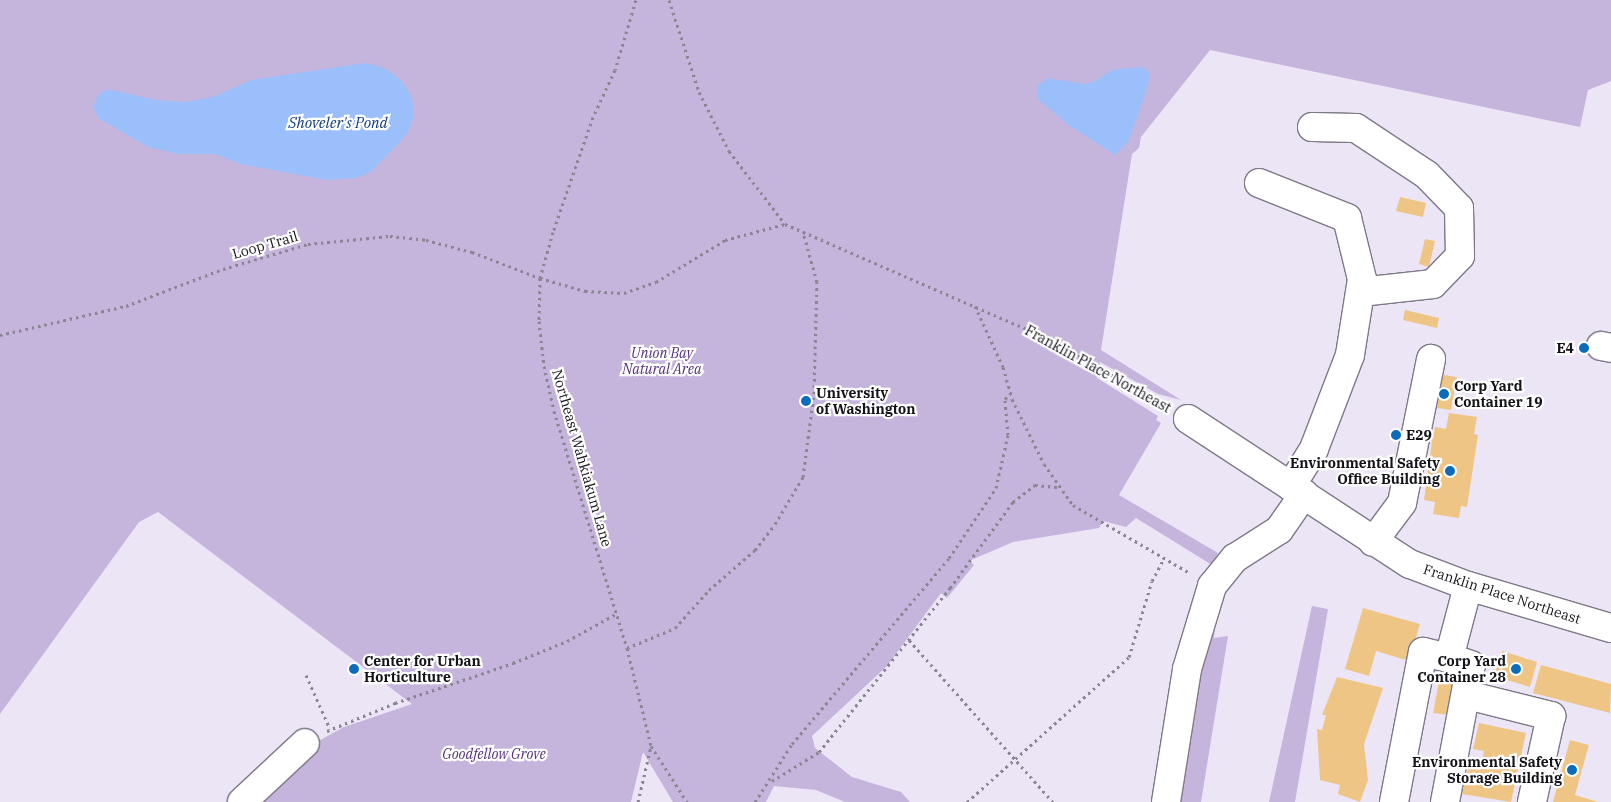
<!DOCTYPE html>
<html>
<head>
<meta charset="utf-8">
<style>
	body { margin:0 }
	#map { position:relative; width:1611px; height:802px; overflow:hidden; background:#ece5f6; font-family:"IBM Plex Serif",serif }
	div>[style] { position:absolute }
	.green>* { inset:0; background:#c5b4dc }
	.water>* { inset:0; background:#9bbffb }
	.building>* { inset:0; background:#efc586 }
	.path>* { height:3px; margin-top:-1.5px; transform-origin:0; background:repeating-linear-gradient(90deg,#898591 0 2.5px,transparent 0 6.5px) }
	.roads { filter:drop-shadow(1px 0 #7e7887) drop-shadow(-1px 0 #7e7887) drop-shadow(0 1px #7e7887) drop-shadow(0 -1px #7e7887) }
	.minor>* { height:28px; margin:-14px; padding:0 14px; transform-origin:14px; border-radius:14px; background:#fff }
	.dots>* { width:14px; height:14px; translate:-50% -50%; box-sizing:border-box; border:2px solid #fff; border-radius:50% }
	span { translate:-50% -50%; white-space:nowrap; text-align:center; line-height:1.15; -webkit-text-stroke:4.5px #fff; paint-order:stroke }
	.street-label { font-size:14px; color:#151319 }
	.poi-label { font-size:14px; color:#151319; font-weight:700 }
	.right { translate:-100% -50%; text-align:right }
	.left { translate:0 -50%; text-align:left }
	.park-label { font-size:14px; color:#542f7a; font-style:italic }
	.water-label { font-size:15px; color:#123b7f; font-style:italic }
</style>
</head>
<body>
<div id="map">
	<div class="green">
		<i style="clip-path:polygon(0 0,1611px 0,1611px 81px,1588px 90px,1580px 127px,1210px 50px,1141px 137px,1139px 148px,1132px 154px,1101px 350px,1181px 400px,1158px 394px,1100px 362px,1097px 378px,1158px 416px,1156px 420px,1161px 423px,1119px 495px,1218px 553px,1212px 565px,1136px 518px,1126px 527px,1103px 521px,1099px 528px,1013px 542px,969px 561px,974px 565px,947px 598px,941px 593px,887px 666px,812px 736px,815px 748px,852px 777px,901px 792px,910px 802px,845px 802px,816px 790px,774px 786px,766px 802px,673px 802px,643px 752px,631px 802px,259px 802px,313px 744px,344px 727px,412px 704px,158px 512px,139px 522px,0 714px)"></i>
		<i style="clip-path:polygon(1312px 606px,1328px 609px,1295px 802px,1269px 802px)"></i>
		<i style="clip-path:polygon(1216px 607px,1214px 638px,1228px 636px,1201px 802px,1176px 802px,1192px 682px)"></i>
	</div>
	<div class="water">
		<i style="clip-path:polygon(365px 63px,384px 68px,401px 80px,412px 97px,414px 115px,409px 130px,400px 142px,371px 172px,355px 178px,327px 180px,240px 164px,215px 154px,179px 154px,148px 147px,98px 118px,93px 106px,99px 94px,108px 89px,156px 100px,185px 102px,213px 97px,251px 80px)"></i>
		<i style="clip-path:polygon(1143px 67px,1150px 73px,1148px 86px,1129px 141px,1115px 155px,1067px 124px,1037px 98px,1037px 86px,1048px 78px,1084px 84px,1095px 81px,1112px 70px)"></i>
	</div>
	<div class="building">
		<i style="clip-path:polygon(1400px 197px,1426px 203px,1423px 217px,1396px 211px)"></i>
		<i style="clip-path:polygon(1425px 239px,1435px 241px,1429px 267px,1419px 264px)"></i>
		<i style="clip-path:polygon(1405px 310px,1439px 318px,1437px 328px,1403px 320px)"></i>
		<i style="clip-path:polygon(1444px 375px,1457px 377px,1451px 410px,1437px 408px,1438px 400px,1433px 399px,1434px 390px)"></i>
		<i style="clip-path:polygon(1449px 413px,1477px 417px,1474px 434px,1478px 435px,1467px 507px,1461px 506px,1459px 518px,1433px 514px,1435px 502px,1424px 500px,1432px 441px,1426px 440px,1427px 432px,1434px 433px,1435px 427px,1446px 429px)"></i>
		<i style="clip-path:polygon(1363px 608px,1420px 624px,1409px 661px,1376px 651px,1369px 676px,1345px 669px)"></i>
		<i style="clip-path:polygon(1502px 651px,1537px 662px,1530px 687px,1494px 676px)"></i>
		<i style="clip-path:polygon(1541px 665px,1611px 684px,1610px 713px,1533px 693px)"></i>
		<i style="clip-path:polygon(1440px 676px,1456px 678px,1450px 715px,1433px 713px)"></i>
		<i style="clip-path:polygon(1337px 677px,1383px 688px,1364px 744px,1368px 780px,1360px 802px,1338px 794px,1340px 785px,1320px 780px,1317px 729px,1322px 730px,1326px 715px,1322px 715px)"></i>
		<i style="clip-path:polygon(1479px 723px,1526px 733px,1511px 802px,1462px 794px,1468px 768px,1480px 770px,1484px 751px,1473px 749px)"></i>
		<i style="clip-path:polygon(1570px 740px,1589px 745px,1575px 795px,1598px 802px,1553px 802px)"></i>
	</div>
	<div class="path">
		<i style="left:636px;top:0;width:73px;rotate:106.7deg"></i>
		<i style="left:615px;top:70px;width:52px;rotate:115.1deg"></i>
		<i style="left:593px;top:117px;width:122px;rotate:109.2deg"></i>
		<i style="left:553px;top:232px;width:48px;rotate:105.8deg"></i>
		<i style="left:540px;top:278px;width:43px;rotate:91.3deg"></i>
		<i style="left:539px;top:321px;width:45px;rotate:83.7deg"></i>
		<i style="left:544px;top:366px;width:46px;rotate:77.5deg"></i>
		<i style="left:554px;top:411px;width:248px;rotate:72.9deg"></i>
		<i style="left:627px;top:648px;width:101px;rotate:76.2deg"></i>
		<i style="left:651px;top:746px;width:67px;rotate:57.3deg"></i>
		<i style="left:669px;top:0;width:97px;rotate:71.9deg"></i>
		<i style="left:699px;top:92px;width:66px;rotate:63deg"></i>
		<i style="left:729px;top:151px;width:92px;rotate:52.5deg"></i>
		<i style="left:975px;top:306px;width:67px;rotate:65.3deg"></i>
		<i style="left:1003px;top:367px;width:33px;rotate:74deg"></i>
		<i style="left:1012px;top:399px;width:72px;rotate:63.8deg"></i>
		<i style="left:1044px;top:464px;width:50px;rotate:54.7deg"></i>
		<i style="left:1073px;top:505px;width:135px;rotate:30.2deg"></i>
		<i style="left:0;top:335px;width:129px;rotate:-13deg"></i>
		<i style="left:126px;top:306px;width:104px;rotate:-20.9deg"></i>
		<i style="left:223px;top:269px;width:89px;rotate:-16.4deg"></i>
		<i style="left:308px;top:244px;width:82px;rotate:-5.6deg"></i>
		<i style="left:390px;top:236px;width:36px;rotate:6deg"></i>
		<i style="left:426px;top:240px;width:48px;rotate:14.6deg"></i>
		<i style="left:472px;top:252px;width:73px;rotate:20.9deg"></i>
		<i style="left:540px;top:278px;width:47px;rotate:16.1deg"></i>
		<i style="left:585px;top:291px;width:39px;rotate:3deg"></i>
		<i style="left:624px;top:293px;width:34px;rotate:-19deg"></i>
		<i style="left:656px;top:282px;width:81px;rotate:-31.3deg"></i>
		<i style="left:725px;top:240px;width:62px;rotate:-14.9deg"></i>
		<i style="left:785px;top:224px;width:289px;rotate:23.5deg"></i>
		<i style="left:1050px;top:339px;width:134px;rotate:30deg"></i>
		<i style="left:909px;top:640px;width:217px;rotate:48.4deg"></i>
		<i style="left:627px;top:648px;width:52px;rotate:-22.6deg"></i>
		<i style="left:675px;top:628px;width:51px;rotate:-48.2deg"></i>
		<i style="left:709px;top:590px;width:61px;rotate:-41deg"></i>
		<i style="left:755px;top:550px;width:33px;rotate:-52deg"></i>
		<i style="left:775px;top:524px;width:55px;rotate:-59.2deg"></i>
		<i style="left:803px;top:477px;width:84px;rotate:-82.5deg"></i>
		<i style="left:814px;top:394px;width:112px;rotate:-88.5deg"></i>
		<i style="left:817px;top:282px;width:52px;rotate:-105.6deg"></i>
		<i style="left:306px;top:675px;width:59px;rotate:66deg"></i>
		<i style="left:327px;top:731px;width:74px;rotate:-22.4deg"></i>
		<i style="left:395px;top:703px;width:125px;rotate:-18.7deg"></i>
		<i style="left:513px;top:663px;width:58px;rotate:-22.2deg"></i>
		<i style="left:567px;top:641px;width:56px;rotate:-28.9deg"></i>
		<i style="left:772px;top:781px;width:55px;rotate:-31.7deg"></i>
		<i style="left:819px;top:752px;width:210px;rotate:-51.4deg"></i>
		<i style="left:950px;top:588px;width:107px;rotate:-53.8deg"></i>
		<i style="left:1013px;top:502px;width:28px;rotate:-38deg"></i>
		<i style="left:1035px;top:485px;width:25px;rotate:5deg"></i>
		<i style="left:638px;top:802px;width:57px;rotate:-76.9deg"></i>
		<i style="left:755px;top:802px;width:69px;rotate:-57.5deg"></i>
		<i style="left:792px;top:744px;width:243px;rotate:-49.8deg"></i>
		<i style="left:949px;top:558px;width:84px;rotate:-56.1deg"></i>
		<i style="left:996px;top:488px;width:54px;rotate:-77.2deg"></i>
		<i style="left:1008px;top:435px;width:36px;rotate:-95deg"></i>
		<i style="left:1005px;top:399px;width:7px;rotate:-45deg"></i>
		<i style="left:967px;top:802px;width:217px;rotate:-41.8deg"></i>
		<i style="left:1129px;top:657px;width:79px;rotate:-73.2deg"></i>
		<i style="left:1152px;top:581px;width:26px;rotate:-62deg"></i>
	</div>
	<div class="roads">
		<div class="minor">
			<i style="left:1312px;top:127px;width:44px;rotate:1.3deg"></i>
			<i style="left:1356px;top:128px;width:85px;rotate:33.5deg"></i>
			<i style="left:1427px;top:175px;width:46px;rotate:45.9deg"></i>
			<i style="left:1459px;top:208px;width:48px;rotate:88.8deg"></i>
			<i style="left:1460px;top:256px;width:39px;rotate:134deg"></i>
			<i style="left:1433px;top:284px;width:73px;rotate:173.7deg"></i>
			<i style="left:1259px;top:183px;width:95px;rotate:21.7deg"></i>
			<i style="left:1347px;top:218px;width:63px;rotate:76.2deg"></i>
			<i style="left:1362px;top:279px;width:77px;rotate:99deg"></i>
			<i style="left:1350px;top:355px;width:101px;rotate:111deg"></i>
			<i style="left:1314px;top:449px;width:44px;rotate:121.9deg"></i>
			<i style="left:1601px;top:346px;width:10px;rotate:11deg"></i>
			<i style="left:1188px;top:419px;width:265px;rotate:33.2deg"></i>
			<i style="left:1410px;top:564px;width:62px;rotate:20.8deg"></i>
			<i style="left:1468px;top:586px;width:149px;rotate:16.4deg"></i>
			<i style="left:1373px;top:542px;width:49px;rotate:-53.4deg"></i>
			<i style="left:1402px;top:503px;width:147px;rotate:-78.6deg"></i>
			<i style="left:1467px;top:695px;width:87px;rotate:14deg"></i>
			<i style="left:1551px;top:716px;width:88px;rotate:102.5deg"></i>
			<i style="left:242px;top:802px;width:86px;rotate:-43.1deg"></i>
			<i style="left:1166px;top:802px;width:135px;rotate:-81deg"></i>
			<i style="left:1187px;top:669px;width:87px;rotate:-73.2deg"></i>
			<i style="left:1212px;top:586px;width:36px;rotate:-51deg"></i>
			<i style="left:1235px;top:558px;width:52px;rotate:-32.5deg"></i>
			<i style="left:1279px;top:530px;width:44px;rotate:-55.2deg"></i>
			<i style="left:1394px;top:802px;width:153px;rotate:-79.1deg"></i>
			<i style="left:1423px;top:652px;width:27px;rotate:13deg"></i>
			<i style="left:1445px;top:802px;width:139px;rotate:-79.3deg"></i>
			<i style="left:1471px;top:665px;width:23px;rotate:-162deg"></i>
			<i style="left:1449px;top:658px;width:74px;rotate:-75.2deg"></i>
		</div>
	</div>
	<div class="dots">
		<i style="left:1584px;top:348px;background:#0c6cb9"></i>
		<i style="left:1444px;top:394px;background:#0c6cb9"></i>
		<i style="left:806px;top:401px;background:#0c6cb9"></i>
		<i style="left:1396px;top:435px;background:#0c6cb9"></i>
		<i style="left:1450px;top:471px;background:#0c6cb9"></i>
		<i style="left:354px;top:669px;background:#0c6cb9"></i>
		<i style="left:1516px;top:669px;background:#0c6cb9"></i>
		<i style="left:1572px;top:770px;background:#0c6cb9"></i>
	</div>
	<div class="street-label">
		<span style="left:265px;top:245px;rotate:-16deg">Loop Trail</span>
		<span style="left:1098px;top:369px;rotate:29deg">Franklin Place Northeast</span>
		<span style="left:582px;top:458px;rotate:74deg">Northeast Wahkiakum Lane</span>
		<span style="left:1502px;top:594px;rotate:18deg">Franklin Place Northeast</span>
	</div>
	<div class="poi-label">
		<span class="right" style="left:1574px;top:348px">E4</span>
		<span class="left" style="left:1454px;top:394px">Corp Yard<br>Container 19</span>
		<span class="left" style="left:816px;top:401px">University<br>of Washington</span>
		<span class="left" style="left:1406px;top:435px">E29</span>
		<span class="right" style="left:1440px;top:471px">Environmental Safety<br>Office Building</span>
		<span class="left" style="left:364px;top:669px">Center for Urban<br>Horticulture</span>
		<span class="right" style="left:1506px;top:669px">Corp Yard<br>Container 28</span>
		<span class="right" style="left:1562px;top:770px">Environmental Safety<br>Storage Building</span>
	</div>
	<div class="park-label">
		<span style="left:662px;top:361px">Union Bay<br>Natural Area</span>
		<span style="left:494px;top:754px">Goodfellow Grove</span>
	</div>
	<div class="water-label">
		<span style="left:338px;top:123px">Shoveler's Pond</span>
	</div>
</div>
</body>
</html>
